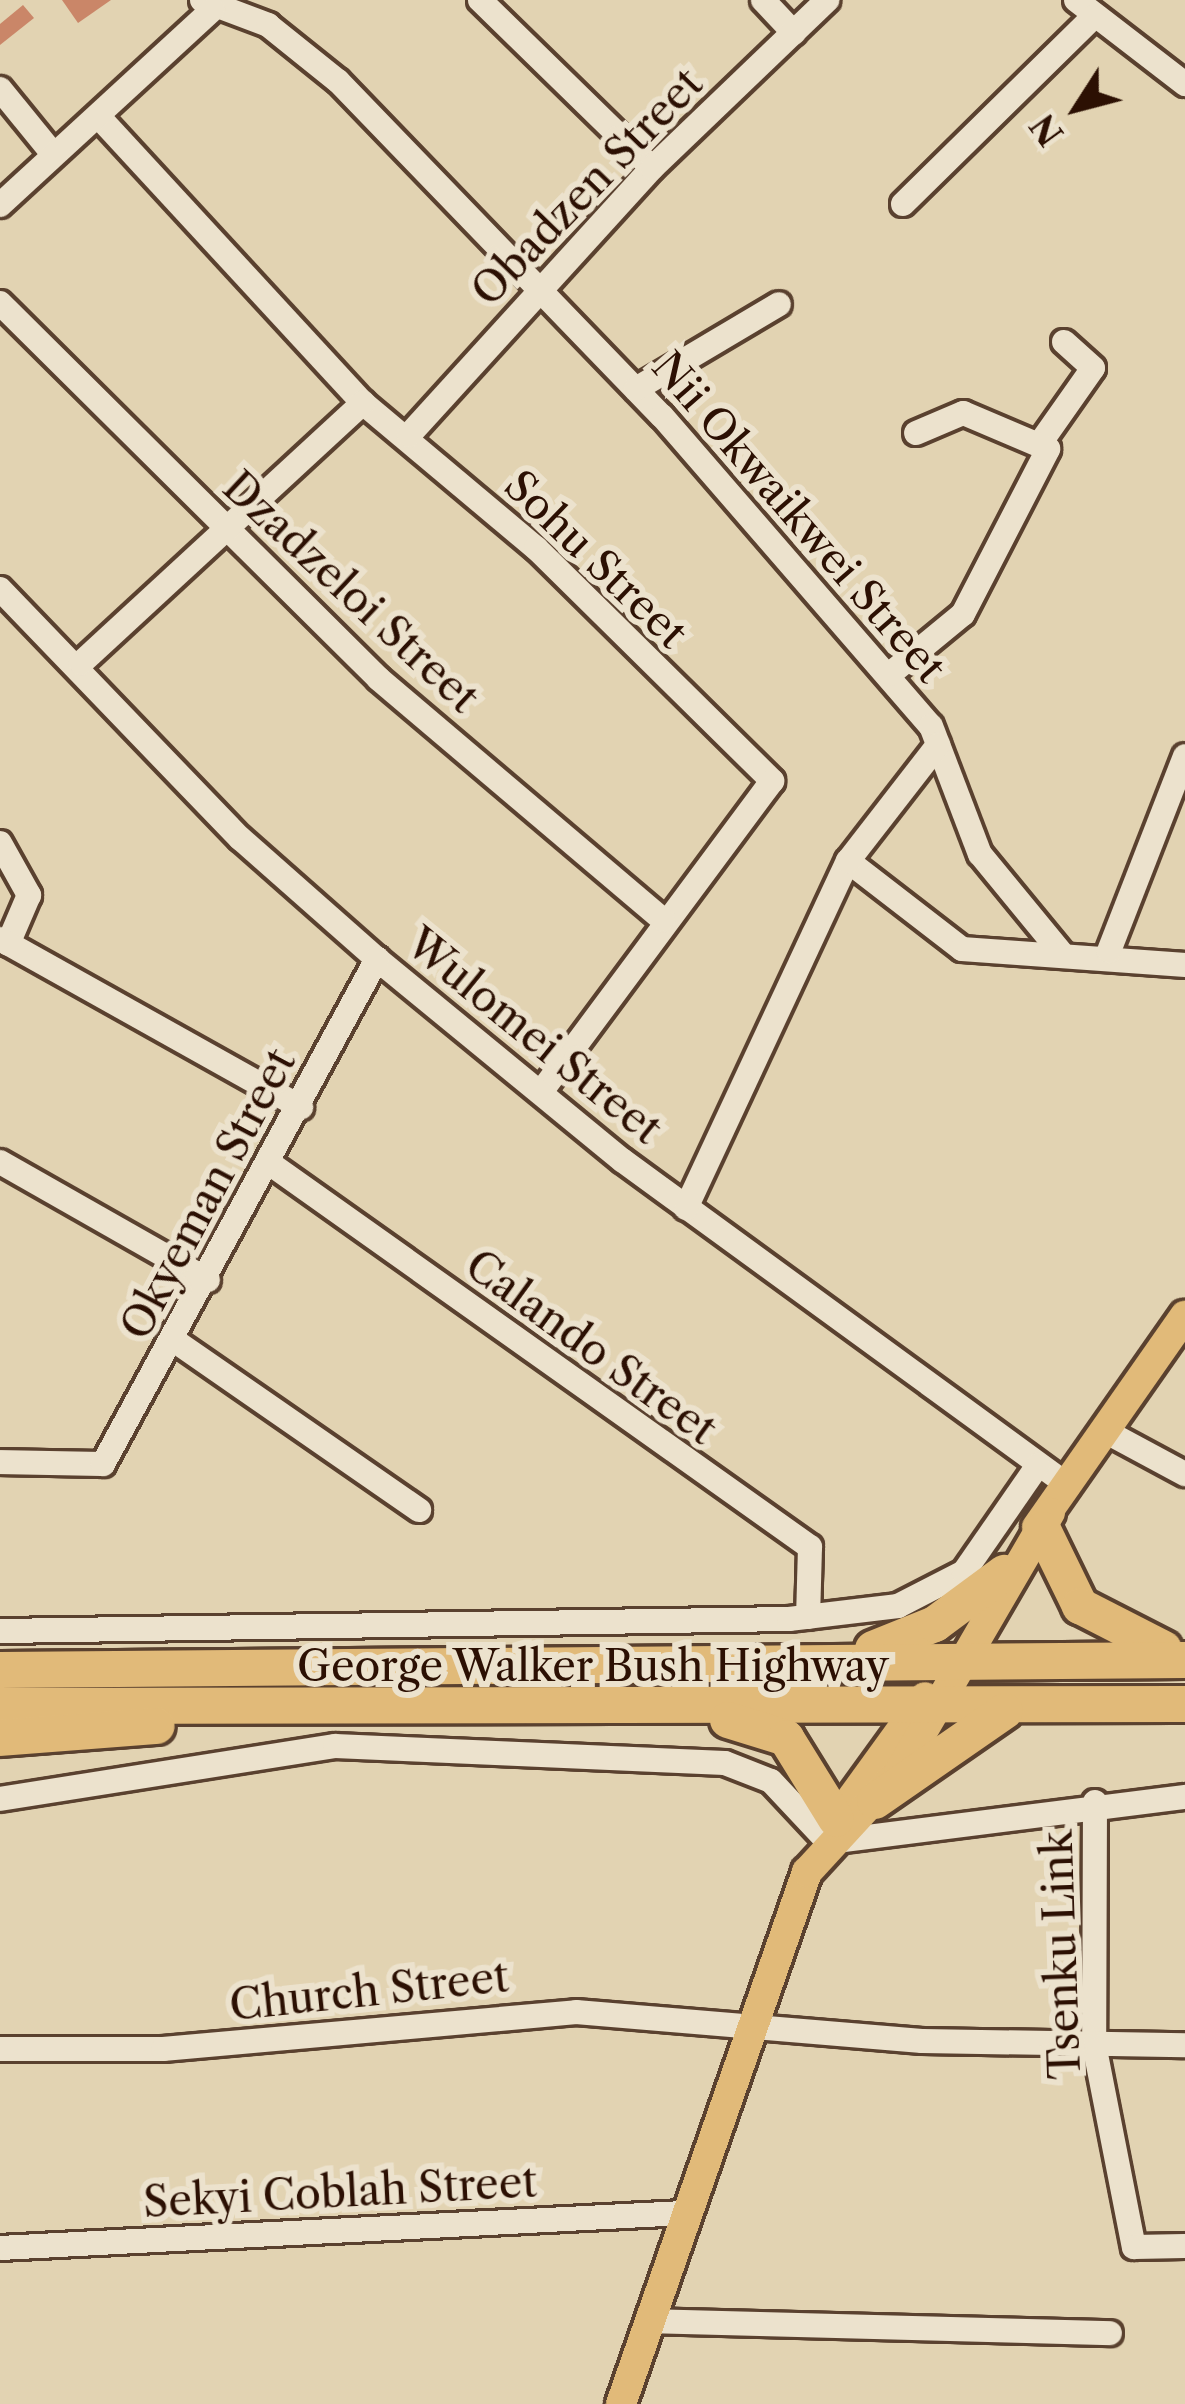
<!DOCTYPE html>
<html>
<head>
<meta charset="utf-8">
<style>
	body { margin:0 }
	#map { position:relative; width:1185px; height:2404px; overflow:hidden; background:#e2d3b2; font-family:"Libre Caslon Text",serif }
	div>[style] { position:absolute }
	.building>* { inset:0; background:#ca8668 }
	.roads { filter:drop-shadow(3px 0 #5a412f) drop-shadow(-3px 0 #5a412f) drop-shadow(0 3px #5a412f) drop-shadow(0 -3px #5a412f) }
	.minor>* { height:24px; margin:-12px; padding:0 12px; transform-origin:12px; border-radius:12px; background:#ece2cd }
	.major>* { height:30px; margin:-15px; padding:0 15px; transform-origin:15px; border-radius:15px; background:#e1ba79 }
	.highway>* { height:36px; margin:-18px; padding:0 18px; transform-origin:18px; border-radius:18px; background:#e1ba79 }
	span { translate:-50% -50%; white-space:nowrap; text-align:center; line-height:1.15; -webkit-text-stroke:12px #ece2cd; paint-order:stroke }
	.street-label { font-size:42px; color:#2c1003 }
	.north { position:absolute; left:1017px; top:48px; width:120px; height:120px; -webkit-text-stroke:9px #ece2cd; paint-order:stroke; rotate:234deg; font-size:33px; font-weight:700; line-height:48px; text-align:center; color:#2c1003 }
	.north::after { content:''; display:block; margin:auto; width:42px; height:54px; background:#2c1003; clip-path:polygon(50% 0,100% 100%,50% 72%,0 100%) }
</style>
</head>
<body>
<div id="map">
	<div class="building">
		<i style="clip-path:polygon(62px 0,111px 0,78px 23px)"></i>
		<i style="clip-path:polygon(23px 5px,34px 18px,0 45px,0 24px)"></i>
	</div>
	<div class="roads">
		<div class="minor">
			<i style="left:202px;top:0;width:71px;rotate:20.7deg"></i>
			<i style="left:268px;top:25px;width:90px;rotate:38.7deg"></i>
			<i style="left:338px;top:81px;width:466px;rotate:46deg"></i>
			<i style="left:662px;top:416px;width:410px;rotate:49.1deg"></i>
			<i style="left:931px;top:726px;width:137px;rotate:69.1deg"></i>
			<i style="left:980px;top:854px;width:129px;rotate:50.6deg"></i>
			<i style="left:480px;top:0;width:240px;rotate:44.3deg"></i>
			<i style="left:763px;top:0;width:45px;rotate:46.8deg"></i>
			<i style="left:1076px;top:0;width:138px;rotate:37.6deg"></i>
			<i style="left:0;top:89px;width:84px;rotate:50.8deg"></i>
			<i style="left:98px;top:116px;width:391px;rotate:47.3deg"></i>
			<i style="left:363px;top:403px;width:226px;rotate:40deg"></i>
			<i style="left:536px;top:548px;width:332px;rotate:44.6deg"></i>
			<i style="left:772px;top:781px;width:387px;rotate:126.6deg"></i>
			<i style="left:903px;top:204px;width:268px;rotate:-44.5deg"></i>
			<i style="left:0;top:205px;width:289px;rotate:-42.6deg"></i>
			<i style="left:0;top:303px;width:534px;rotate:44.77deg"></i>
			<i style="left:379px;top:679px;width:372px;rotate:40.3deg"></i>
			<i style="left:636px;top:389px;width:166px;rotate:-30.7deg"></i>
			<i style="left:409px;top:435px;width:361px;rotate:-47.7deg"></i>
			<i style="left:652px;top:168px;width:243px;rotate:-43.8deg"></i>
			<i style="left:1041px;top:442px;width:90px;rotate:-54.9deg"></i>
			<i style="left:1093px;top:368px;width:39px;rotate:-138deg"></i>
			<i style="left:0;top:589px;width:347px;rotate:46.1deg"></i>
			<i style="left:241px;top:839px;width:181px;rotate:41.4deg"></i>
			<i style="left:377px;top:959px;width:317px;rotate:39.4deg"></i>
			<i style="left:622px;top:1160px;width:553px;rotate:36.1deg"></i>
			<i style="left:81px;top:663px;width:384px;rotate:-42.7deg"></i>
			<i style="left:890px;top:674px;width:94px;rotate:-39.4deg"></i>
			<i style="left:963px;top:614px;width:186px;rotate:-62.7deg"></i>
			<i style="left:1048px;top:449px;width:92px;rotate:-157deg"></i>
			<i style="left:963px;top:413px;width:51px;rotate:156.9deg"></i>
			<i style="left:0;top:843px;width:60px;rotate:60.9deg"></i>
			<i style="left:29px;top:895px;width:53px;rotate:113.2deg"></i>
			<i style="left:848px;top:861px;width:144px;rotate:37.7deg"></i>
			<i style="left:962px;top:949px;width:224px;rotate:4.1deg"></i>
			<i style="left:0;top:939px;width:345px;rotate:29.2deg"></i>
			<i style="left:1109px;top:951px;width:209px;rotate:-68.7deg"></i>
			<i style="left:0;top:1162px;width:239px;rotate:29.6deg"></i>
			<i style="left:272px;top:1165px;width:660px;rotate:35.38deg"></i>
			<i style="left:810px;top:1547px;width:70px;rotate:91.6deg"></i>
			<i style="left:686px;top:1208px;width:383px;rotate:-65deg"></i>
			<i style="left:848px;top:861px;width:147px;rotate:-52.2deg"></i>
			<i style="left:175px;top:1341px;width:297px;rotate:34.7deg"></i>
			<i style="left:1105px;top:1431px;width:91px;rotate:28.3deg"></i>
			<i style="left:0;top:1462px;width:103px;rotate:1.1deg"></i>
			<i style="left:103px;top:1464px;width:575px;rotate:-61.52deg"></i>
			<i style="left:0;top:1631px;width:789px;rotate:-0.87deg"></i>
			<i style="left:789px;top:1619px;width:110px;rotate:-6.8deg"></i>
			<i style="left:898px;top:1606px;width:74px;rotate:-27.3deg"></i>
			<i style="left:964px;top:1572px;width:130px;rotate:-55.3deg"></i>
			<i style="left:0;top:1799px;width:339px;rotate:-9deg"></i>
			<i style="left:335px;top:1746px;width:390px;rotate:2.5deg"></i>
			<i style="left:725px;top:1763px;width:49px;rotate:21.4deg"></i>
			<i style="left:771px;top:1781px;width:83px;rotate:46.9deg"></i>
			<i style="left:828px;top:1842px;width:360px;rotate:-7.2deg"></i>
			<i style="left:1095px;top:1802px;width:242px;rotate:90.2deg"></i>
			<i style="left:1094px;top:2044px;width:207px;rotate:78.9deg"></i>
			<i style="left:1134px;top:2247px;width:51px;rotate:-1.1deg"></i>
			<i style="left:0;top:2049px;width:163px"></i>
			<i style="left:163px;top:2049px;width:415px;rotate:-5.1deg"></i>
			<i style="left:576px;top:2012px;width:347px;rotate:4.8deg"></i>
			<i style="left:922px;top:2041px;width:263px;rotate:0.9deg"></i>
			<i style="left:0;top:2248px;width:685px;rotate:-2.93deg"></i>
			<i style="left:648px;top:2321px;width:462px;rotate:1.5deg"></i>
		</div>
		<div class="major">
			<i style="left:1037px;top:1527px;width:258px;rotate:-55deg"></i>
			<i style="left:844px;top:1809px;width:138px;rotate:-54.1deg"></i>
			<i style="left:621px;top:2404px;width:564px;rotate:-70.73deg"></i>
			<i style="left:807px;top:1872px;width:136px;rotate:-47.4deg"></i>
			<i style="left:899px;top:1772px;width:300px;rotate:-59.8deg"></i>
		</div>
		<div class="highway">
			<i style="left:1043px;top:1530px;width:85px;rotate:64deg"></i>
			<i style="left:1080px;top:1606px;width:94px;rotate:27.1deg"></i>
			<i style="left:873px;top:1649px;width:67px;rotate:-22deg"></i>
			<i style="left:935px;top:1624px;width:86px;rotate:-36.5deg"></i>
			<i style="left:0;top:1670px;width:1185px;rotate:-0.48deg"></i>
			<i style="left:0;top:1706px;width:1185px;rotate:-0.1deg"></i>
			<i style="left:728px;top:1720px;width:61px;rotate:17.2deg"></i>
			<i style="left:786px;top:1738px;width:95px;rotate:58.3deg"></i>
			<i style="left:0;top:1738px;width:157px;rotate:-4.4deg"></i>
			<i style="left:875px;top:1801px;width:158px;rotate:-34.7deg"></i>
		</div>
	</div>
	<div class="street-label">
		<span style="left:587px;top:187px;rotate:-46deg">Obadzen Street</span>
		<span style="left:799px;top:517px;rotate:49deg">Nii Okwaikwei Street</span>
		<span style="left:596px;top:559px;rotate:44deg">Sohu Street</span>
		<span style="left:351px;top:592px;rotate:43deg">Dzadzeloi Street</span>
		<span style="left:534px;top:1036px;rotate:39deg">Wulomei Street</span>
		<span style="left:208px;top:1194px;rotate:-62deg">Okyeman Street</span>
		<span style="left:591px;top:1347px;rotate:36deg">Calando Street</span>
		<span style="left:593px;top:1666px">George Walker Bush Highway</span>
		<span style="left:1061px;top:1955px;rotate:-92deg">Tsenku Link</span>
		<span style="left:369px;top:1991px;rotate:-6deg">Church Street</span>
		<span style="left:340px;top:2192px;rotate:-3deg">Sekyi Coblah Street</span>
	</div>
	<div class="north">N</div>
</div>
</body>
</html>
